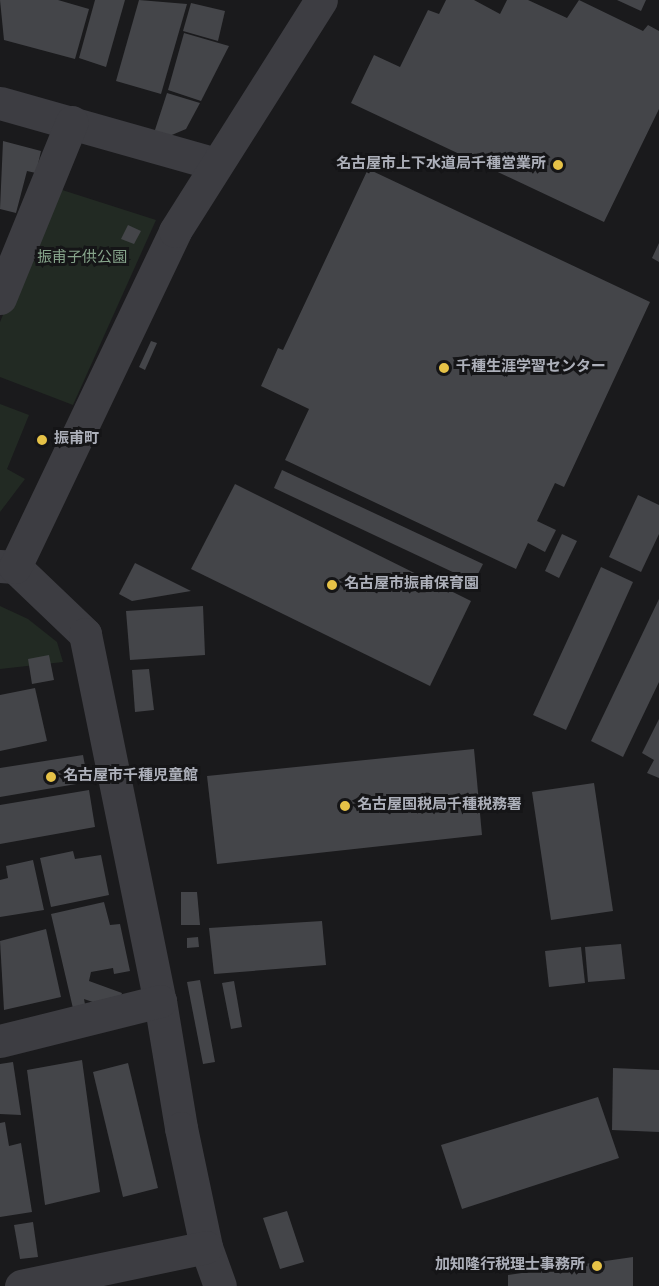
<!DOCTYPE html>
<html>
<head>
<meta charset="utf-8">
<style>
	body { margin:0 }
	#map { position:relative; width:659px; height:1286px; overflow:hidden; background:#1a1a1c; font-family:Overpass,"Noto Sans JP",sans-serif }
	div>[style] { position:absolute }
	.green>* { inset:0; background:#222a23 }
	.building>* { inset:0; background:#444549 }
	.minor>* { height:33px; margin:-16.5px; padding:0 16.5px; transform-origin:16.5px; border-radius:16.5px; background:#3d3d42 }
	.dots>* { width:16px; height:16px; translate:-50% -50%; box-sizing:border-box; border:3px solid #151517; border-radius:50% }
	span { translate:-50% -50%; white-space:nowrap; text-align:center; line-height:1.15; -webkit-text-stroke:6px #151517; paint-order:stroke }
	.poi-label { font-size:15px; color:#adb0ba; font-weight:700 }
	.right { translate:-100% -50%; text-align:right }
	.left { translate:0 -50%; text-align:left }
	.park-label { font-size:15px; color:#86a48b }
</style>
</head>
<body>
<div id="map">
	<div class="green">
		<i style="clip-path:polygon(56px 188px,156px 220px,73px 405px,0 377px,0 322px)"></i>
		<i style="clip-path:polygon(0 404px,29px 415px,7px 469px,25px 479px,0 512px)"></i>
		<i style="clip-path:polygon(0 606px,28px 619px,57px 642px,63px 662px,0 669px)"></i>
	</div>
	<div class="building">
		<i style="clip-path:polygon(0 0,58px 0,89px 9px,75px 59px,4px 40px)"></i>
		<i style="clip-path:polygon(95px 0,125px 0,106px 67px,79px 58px)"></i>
		<i style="clip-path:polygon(139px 0,187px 4px,161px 94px,116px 81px)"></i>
		<i style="clip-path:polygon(446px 0,474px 0,500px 14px,507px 0,528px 0,567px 18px,579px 0,643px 31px,648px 25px,659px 31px,659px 109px,604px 222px,351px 103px,374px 55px,400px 67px,428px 10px,439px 14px)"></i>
		<i style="clip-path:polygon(617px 0,646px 0,641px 11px)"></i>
		<i style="clip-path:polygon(191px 3px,225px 11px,218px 41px,183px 31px)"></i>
		<i style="clip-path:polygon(184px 33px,229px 46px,201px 101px,168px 90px)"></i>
		<i style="clip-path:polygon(167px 93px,200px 103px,186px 129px,167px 137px,154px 133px)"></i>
		<i style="clip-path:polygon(3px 141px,41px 151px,36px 173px,27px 171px,16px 213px,0 209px)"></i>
		<i style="clip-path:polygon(368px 169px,650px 302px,564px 487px,555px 483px,537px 521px,556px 530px,545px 552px,528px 543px,516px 569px,285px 460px,309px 409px,261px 386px,278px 348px,283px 350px)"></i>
		<i style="clip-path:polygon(128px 225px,141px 231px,134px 244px,121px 239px)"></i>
		<i style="clip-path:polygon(659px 243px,659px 262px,652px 258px)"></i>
		<i style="clip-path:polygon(151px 341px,157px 343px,145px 370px,139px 367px)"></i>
		<i style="clip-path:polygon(282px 470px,483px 564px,474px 582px,274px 488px)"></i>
		<i style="clip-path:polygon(235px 484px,471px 601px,430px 686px,191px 569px)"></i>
		<i style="clip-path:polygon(638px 495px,659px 505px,659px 534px,641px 572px,609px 557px)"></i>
		<i style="clip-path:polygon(562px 534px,577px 541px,559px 578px,545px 571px)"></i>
		<i style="clip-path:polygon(135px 563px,191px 591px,132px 601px,119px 594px)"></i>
		<i style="clip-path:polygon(601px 567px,633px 582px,566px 730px,533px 715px)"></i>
		<i style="clip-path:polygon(659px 599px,659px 682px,623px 757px,591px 741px)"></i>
		<i style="clip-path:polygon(203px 606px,205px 655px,130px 660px,126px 611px)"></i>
		<i style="clip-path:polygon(49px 655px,54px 680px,32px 684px,28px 659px)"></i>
		<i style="clip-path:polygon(149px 669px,154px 710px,135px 712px,132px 670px)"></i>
		<i style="clip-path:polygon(35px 688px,47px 741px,0 751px,0 695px)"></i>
		<i style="clip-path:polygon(659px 719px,659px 778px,647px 773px,654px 760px,642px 753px)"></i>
		<i style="clip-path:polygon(474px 749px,482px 835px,217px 864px,207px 776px)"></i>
		<i style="clip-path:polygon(83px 755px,88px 782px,0 797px,0 768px)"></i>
		<i style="clip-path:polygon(594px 783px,613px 911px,551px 920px,532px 792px)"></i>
		<i style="clip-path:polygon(89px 790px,95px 827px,0 844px,0 805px)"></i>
		<i style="clip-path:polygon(73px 851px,75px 859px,101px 855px,109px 895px,51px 907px,40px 858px)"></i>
		<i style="clip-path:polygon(33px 860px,44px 910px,0 917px,0 880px,8px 878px,6px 866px)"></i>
		<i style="clip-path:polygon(181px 892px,197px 892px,200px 925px,181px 925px)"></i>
		<i style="clip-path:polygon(104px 902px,110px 925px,120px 924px,130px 971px,114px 974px,113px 968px,91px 972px,89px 981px,122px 993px,116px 1010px,84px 999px,87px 1015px,75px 1017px,51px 914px)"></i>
		<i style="clip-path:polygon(322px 921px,326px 965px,214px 974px,209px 928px)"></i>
		<i style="clip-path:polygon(46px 929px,61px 997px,4px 1010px,0 941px)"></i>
		<i style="clip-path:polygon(198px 937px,199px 947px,187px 948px,187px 938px)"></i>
		<i style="clip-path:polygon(621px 944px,625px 979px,588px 982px,585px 947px)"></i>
		<i style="clip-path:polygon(581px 947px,585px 983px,549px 987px,545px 951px)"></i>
		<i style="clip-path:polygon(200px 980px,215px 1062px,203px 1064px,187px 982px)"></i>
		<i style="clip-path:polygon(234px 981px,242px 1027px,231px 1029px,222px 983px)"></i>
		<i style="clip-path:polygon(82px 1060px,100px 1192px,45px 1205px,27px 1070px)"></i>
		<i style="clip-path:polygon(13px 1062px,21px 1115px,0 1114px,0 1064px)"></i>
		<i style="clip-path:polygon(128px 1063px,158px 1188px,123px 1197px,93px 1072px)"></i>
		<i style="clip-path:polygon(613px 1068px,659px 1070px,659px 1132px,612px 1130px)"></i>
		<i style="clip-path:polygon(598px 1097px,619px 1158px,462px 1209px,441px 1145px)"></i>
		<i style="clip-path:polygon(5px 1122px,9px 1146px,21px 1143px,32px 1212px,0 1217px,0 1123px)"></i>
		<i style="clip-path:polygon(287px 1211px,304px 1262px,280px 1269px,263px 1218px)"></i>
		<i style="clip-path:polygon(33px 1222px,38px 1257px,20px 1259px,14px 1225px)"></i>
		<i style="clip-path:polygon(633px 1257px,633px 1286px,508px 1286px,508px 1275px)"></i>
	</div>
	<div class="minor">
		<i style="left:0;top:103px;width:224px;rotate:15.8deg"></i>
		<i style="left:0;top:298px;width:190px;rotate:-67.8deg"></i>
		<i style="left:0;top:566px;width:15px;rotate:4deg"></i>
		<i style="left:15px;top:567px;width:97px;rotate:43.7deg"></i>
		<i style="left:85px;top:634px;width:375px;rotate:78.5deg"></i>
		<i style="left:160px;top:1001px;width:129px;rotate:80.6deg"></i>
		<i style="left:181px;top:1128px;width:122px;rotate:78.1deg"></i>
		<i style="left:206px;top:1247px;width:41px;rotate:70.3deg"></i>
		<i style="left:15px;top:567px;width:372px;rotate:-64.5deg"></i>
		<i style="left:175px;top:231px;width:273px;rotate:-57.7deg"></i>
		<i style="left:0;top:1041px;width:165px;rotate:-14deg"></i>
		<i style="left:21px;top:1286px;width:189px;rotate:-11.9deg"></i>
	</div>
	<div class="dots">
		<i style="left:558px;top:165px;background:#e6c247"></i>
		<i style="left:444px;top:368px;background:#e6c247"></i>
		<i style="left:42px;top:440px;background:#e6c247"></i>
		<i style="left:332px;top:585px;background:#e6c247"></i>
		<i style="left:51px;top:777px;background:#e6c247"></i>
		<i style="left:345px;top:806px;background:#e6c247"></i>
		<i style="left:597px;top:1266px;background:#e6c247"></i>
	</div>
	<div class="poi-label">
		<span class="right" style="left:546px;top:165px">名古屋市上下水道局千種営業所</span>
		<span class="left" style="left:456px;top:368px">千種生涯学習センター</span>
		<span class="left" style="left:54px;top:440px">振甫町</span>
		<span class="left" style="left:344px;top:585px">名古屋市振甫保育園</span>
		<span class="left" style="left:63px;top:777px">名古屋市千種児童館</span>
		<span class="left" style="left:357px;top:806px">名古屋国税局千種税務署</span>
		<span class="right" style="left:585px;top:1266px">加知隆行税理士事務所</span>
	</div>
	<div class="park-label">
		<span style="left:82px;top:259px">振甫子供公園</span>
	</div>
</div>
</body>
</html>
